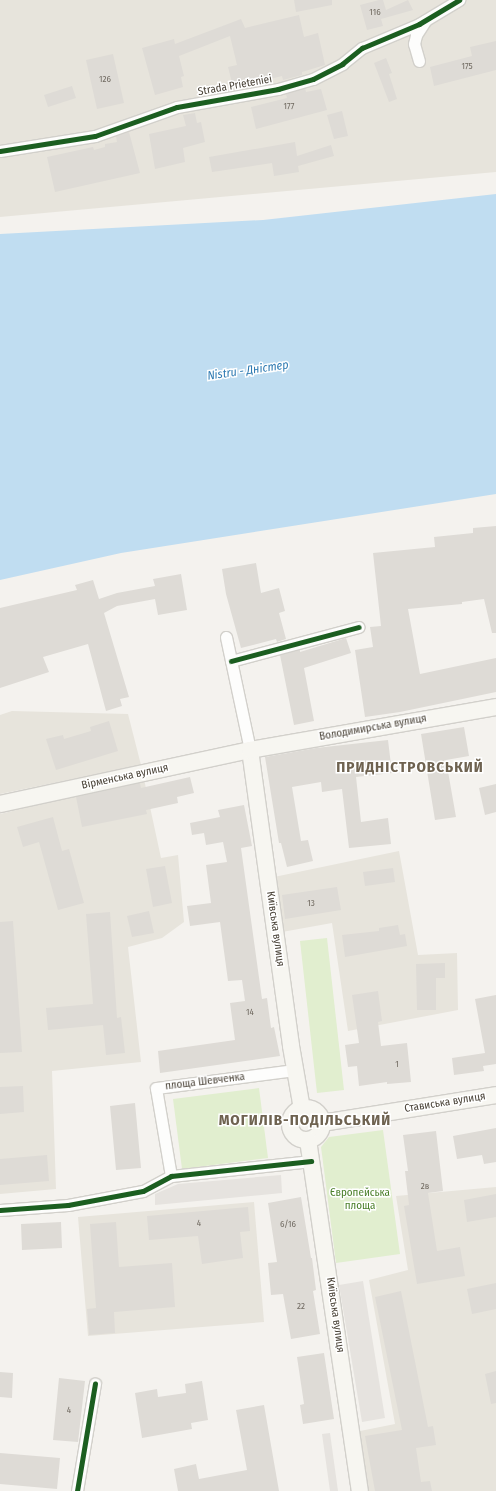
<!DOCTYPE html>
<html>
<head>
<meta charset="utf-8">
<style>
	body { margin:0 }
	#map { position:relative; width:496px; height:1491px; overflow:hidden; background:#f4f2ee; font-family:"Fira Sans Condensed",sans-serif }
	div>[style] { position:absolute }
	.residential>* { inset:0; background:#e7e4dc }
	.green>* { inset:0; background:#e1eecf }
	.parking>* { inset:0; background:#e6e3df }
	.water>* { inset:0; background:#c0ddf1 }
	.building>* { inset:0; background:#dedbd6 }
	.roads { filter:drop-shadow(1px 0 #d2d0cb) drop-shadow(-1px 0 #d2d0cb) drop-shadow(0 1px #d2d0cb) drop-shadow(0 -1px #d2d0cb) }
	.minor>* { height:11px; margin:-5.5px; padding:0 5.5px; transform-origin:5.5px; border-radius:5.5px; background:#fdfdfc }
	.secondary>* { height:16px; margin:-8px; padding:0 8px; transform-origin:8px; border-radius:8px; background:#f7f6f1 }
	.secondary>.ring { margin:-8px; padding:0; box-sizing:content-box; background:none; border:16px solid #f7f6f1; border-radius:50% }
	.cycleway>* { height:5px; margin:-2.5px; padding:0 2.5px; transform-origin:2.5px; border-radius:2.5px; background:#1b5e20 }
	span { translate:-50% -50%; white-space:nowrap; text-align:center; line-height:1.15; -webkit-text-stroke:3px #fff; paint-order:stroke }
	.number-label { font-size:9px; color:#706a61 }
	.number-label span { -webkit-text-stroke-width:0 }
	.street-label { font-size:11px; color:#4b4439 }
	.park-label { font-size:11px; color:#4a7f2a }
	.water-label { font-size:12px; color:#2e7ab2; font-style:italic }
	.district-label { font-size:15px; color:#6e6250; font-weight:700; letter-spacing:1px }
</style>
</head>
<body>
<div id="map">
	<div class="residential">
		<i style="clip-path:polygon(0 0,496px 0,496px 172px,0 217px)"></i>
		<i style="clip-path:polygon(12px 711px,128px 714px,141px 765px,0 794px,0 715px)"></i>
		<i style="clip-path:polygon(144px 779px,161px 858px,178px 855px,184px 922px,162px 938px,128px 947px,141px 1062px,52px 1071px,56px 1189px,0 1194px,0 814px)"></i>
		<i style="clip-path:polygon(399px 851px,418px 955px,457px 953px,458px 1010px,348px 1031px,332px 923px,282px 932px,274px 877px)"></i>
		<i style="clip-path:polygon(496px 1187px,496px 1491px,364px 1491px,355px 1432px,395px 1424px,369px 1280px,408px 1270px,396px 1196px)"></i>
		<i style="clip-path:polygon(254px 1202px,264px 1322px,88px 1336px,78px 1217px)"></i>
	</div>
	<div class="green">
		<i style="clip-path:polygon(327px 938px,344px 1090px,317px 1093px,300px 941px)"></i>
		<i style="clip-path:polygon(259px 1088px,268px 1158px,182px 1169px,173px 1099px)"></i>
		<i style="clip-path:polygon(383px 1130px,400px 1254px,336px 1263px,321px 1147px,329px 1137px)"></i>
	</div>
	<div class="parking">
		<i style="clip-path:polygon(281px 1175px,282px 1193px,155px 1205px,155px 1194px,178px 1184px)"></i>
		<i style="clip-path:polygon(363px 1281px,385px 1418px,362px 1422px,339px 1285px)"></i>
		<i style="clip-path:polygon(330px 1433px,338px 1491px,330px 1491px,322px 1434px)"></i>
	</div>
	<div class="water">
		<i style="clip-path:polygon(496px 194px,496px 494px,121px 553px,0 580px,0 234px,263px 220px)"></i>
	</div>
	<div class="building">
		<i style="clip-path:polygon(294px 0,332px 0,332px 5px,296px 12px)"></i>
		<i style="clip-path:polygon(379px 0,383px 0,386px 10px,408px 0,413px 10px,381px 19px,383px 26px,367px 30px,360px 5px)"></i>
		<i style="clip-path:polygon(299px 15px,304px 37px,318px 33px,325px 65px,302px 72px,302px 75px,283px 80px,282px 76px,242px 86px,240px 81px,232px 83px,228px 67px,237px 65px,230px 36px,179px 56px,184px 76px,181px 77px,183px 87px,155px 95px,142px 48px,174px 39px,175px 44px,241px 19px,245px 28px)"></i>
		<i style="clip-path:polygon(496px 41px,496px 70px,434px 86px,430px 67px,472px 56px,470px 47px)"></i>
		<i style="clip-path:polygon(113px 54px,124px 103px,97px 109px,86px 60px)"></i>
		<i style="clip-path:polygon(386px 58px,392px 73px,389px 74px,397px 99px,389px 102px,374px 63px)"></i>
		<i style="clip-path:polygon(72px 86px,76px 98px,48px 107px,44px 95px)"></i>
		<i style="clip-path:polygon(305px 88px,306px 92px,321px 89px,327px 110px,256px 129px,251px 107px,287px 98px,286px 94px)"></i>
		<i style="clip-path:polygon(342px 111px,348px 136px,334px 139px,327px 115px)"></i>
		<i style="clip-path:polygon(195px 113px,197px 123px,201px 122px,205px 142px,183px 148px,185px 162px,155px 169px,149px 134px,186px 126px,183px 115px)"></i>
		<i style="clip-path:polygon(129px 132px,140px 173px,55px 192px,47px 157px,93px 147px,94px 150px,105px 147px,105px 144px,117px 142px,116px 136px)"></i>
		<i style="clip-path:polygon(295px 142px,297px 156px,331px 145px,334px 156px,298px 166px,299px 172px,274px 176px,272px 163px,212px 172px,209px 157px)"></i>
		<i style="clip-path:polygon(496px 526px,496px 633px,492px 633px,484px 599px,462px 602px,462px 604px,408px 609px,420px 674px,496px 658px,496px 692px,400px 712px,365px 717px,355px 650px,373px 647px,370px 627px,381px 626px,373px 553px,435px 547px,434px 537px,473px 533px,473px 528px)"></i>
		<i style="clip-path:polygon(256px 563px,261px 593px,279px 588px,285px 611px,279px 613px,286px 639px,277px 642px,276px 639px,241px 648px,226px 594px,222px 569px)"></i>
		<i style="clip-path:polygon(181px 574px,187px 610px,158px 615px,155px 599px,117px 606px,104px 613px,129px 697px,120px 699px,122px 706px,106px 711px,88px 644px,43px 657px,49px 672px,0 688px,0 608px,77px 590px,75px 585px,93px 580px,99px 599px,117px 593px,155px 586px,153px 579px)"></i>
		<i style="clip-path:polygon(346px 638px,351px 653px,304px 668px,314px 721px,294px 725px,280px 655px,300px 650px,300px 652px)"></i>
		<i style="clip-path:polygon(109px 721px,118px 751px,56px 770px,46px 739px,63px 735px,64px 739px,91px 731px,90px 727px)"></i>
		<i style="clip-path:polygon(464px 727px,469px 756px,446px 760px,456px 817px,435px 820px,421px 734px)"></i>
		<i style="clip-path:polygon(388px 740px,392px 773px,356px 777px,361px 822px,388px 818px,391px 844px,349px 848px,342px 789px,322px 792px,321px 782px,292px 787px,301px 841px,308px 840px,313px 861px,287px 867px,281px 843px,279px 843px,265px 757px,316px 748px)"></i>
		<i style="clip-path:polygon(190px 777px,194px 793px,177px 797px,178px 803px,146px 810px,147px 814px,82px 827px,76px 797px,140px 783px,141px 788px)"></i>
		<i style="clip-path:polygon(496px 784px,496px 812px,485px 815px,479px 788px)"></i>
		<i style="clip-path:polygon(244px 805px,252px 846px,241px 848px,262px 999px,267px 998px,271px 1028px,274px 1027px,280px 1056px,160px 1073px,158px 1051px,235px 1040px,230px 1003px,245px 1001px,242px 980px,228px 981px,220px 922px,190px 926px,187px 906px,211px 903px,206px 865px,227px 862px,223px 842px,206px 845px,204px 833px,192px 835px,190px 823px,220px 817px,218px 810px)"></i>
		<i style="clip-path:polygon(53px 817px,62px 851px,69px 849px,84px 903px,58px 910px,39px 842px,23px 847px,17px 827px)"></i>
		<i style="clip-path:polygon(165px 866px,172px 903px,153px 907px,146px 869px)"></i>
		<i style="clip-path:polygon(393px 868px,395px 882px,365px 886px,363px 872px)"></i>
		<i style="clip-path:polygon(337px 887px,341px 910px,285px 919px,282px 895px)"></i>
		<i style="clip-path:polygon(149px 911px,154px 933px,132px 937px,127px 916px)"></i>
		<i style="clip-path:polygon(110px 912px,117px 1018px,121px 1017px,125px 1053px,106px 1055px,103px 1025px,48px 1030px,46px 1008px,93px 1004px,86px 914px)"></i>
		<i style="clip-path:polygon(13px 921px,22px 1052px,0 1053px,0 922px)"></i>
		<i style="clip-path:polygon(398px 925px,400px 935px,405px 934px,407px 946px,345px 957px,342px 935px,379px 931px,379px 928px)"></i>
		<i style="clip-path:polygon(445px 963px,445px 978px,436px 978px,436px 1010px,417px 1010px,416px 964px)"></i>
		<i style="clip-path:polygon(378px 991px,382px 1021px,378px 1022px,381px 1046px,407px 1043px,411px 1082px,387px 1084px,387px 1082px,359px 1086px,357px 1066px,348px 1067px,345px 1045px,359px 1043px,352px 995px)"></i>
		<i style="clip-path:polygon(496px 995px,496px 1064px,483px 1066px,484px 1071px,454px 1075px,452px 1058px,485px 1053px,475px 999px)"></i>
		<i style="clip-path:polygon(23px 1086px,24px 1112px,0 1114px,0 1087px)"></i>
		<i style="clip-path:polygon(135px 1103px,141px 1168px,116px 1170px,110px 1106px)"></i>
		<i style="clip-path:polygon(496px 1128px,496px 1162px,484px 1164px,482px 1155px,457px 1159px,453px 1136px)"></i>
		<i style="clip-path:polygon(436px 1131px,443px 1191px,428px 1193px,437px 1251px,460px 1247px,465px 1276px,417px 1284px,404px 1206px,409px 1205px,405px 1171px,408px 1171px,403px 1135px)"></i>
		<i style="clip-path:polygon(47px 1155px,49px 1181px,0 1185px,0 1159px)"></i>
		<i style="clip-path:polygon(496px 1194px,496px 1217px,467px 1222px,464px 1200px)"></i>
		<i style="clip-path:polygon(301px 1197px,311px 1258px,312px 1258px,316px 1290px,313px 1291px,320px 1334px,291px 1339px,283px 1294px,271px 1295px,268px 1263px,277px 1262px,268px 1203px)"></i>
		<i style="clip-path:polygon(248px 1207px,250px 1231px,240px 1232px,243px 1258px,202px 1264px,198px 1236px,149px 1240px,147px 1216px)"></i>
		<i style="clip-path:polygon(61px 1222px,62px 1248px,22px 1250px,21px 1224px)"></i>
		<i style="clip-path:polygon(116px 1222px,119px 1267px,172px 1263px,175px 1307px,114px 1312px,115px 1333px,89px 1335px,87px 1309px,96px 1308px,90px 1224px)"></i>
		<i style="clip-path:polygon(496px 1283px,496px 1309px,472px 1314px,467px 1289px)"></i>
		<i style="clip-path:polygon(401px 1291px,428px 1427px,433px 1426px,436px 1445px,416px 1448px,421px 1482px,430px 1481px,432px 1491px,375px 1491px,365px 1436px,402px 1430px,375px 1297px)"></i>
		<i style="clip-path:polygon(324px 1353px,334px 1419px,303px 1424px,300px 1405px,304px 1404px,297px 1357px)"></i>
		<i style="clip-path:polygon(496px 1371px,496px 1403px,491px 1404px,485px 1374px)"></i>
		<i style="clip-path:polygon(0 1372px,13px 1373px,12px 1398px,0 1397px)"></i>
		<i style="clip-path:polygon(59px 1378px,85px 1381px,78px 1442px,53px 1440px)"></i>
		<i style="clip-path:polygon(202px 1381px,208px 1420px,191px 1423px,192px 1429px,142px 1438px,135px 1393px,157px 1389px,158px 1397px,186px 1393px,185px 1384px)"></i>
		<i style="clip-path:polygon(264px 1405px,279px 1491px,178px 1491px,174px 1469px,196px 1464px,199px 1479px,247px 1470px,236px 1410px)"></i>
		<i style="clip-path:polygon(0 1453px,60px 1458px,57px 1489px,0 1484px)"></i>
	</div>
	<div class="roads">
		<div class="minor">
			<i style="left:419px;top:61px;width:18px;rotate:-106deg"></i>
			<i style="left:414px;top:44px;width:9px;rotate:-77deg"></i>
			<i style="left:416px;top:35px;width:17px;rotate:-57deg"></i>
			<i style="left:0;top:151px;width:96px;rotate:-9deg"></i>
			<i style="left:95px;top:136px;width:87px;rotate:-19.5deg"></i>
			<i style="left:177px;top:107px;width:103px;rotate:-10.1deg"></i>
			<i style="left:278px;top:89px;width:36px;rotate:-16deg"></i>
			<i style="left:313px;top:79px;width:33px;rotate:-27deg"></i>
			<i style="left:342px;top:64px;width:26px;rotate:-39deg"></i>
			<i style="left:362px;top:48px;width:62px;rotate:-22.8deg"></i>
			<i style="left:419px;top:24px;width:47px;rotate:-31deg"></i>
			<i style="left:226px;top:637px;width:116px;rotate:78deg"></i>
			<i style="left:231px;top:661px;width:132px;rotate:-14.9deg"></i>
			<i style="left:171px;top:1176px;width:89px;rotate:-99.7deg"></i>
			<i style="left:156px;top:1088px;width:140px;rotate:-7.4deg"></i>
			<i style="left:0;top:1210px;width:68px;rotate:-4.2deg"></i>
			<i style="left:68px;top:1205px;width:76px;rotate:-10.6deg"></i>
			<i style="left:143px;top:1191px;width:32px;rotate:-28deg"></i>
			<i style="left:171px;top:1176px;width:141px;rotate:-6.1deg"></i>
			<i style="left:77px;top:1491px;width:109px;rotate:-80.5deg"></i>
		</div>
		<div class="secondary">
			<i style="left:250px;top:750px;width:299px;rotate:82.1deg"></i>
			<i style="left:291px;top:1046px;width:64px;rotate:80.1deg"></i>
			<i style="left:0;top:804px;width:256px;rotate:-12.2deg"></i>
			<i style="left:250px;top:750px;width:250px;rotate:-9.9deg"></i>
			<i class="ring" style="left:290px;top:1108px;width:16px;height:16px"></i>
			<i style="left:322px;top:1123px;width:176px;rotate:-9.1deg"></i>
			<i style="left:308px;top:1140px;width:355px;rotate:81.6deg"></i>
		</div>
	</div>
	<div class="cycleway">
		<i style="left:0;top:151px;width:96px;rotate:-9deg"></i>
		<i style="left:95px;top:136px;width:87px;rotate:-19.5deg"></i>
		<i style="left:177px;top:107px;width:103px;rotate:-10.1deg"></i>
		<i style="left:278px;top:89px;width:36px;rotate:-16deg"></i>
		<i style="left:313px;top:79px;width:33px;rotate:-27deg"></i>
		<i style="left:342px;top:64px;width:26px;rotate:-39deg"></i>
		<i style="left:362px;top:48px;width:62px;rotate:-22.8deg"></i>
		<i style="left:419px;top:24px;width:47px;rotate:-31deg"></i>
		<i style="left:231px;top:661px;width:132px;rotate:-14.9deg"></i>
		<i style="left:0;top:1210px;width:68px;rotate:-4.2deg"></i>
		<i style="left:68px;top:1205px;width:76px;rotate:-10.6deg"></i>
		<i style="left:143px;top:1191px;width:32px;rotate:-28deg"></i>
		<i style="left:171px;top:1176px;width:141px;rotate:-6.1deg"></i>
		<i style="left:77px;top:1491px;width:109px;rotate:-80.5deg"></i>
	</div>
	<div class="number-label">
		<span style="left:375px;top:12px">116</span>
		<span style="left:467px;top:66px">175</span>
		<span style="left:105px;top:79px">126</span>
		<span style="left:289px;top:106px">177</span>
		<span style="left:311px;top:903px">13</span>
		<span style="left:250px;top:1012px">14</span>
		<span style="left:397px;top:1064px">1</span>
		<span style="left:425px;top:1186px">2в</span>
		<span style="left:199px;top:1223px">4</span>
		<span style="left:288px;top:1224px">6/16</span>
		<span style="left:301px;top:1306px">22</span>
		<span style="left:69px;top:1410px">4</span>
	</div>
	<div class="street-label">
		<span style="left:235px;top:86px;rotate:-10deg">Strada Prieteniei</span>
		<span style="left:373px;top:728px;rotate:-10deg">Володимирська вулиця</span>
		<span style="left:125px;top:777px;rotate:-12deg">Вірменська вулиця</span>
		<span style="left:275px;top:929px;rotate:82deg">Київська вулиця</span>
		<span style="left:205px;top:1082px;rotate:-7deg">площа Шевченка</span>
		<span style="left:445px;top:1103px;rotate:-9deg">Стависька вулиця</span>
		<span style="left:335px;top:1315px;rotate:82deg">Київська вулиця</span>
	</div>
	<div class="park-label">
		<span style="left:360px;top:1200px">Європейська<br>площа</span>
	</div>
	<div class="water-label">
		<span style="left:248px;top:371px;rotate:-8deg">Nistru - Дністер</span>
	</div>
	<div class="district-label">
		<span style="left:410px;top:768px">ПРИДНІСТРОВСЬКИЙ</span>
		<span style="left:305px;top:1121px">МОГИЛІВ-ПОДІЛЬСЬКИЙ</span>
	</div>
</div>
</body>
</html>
